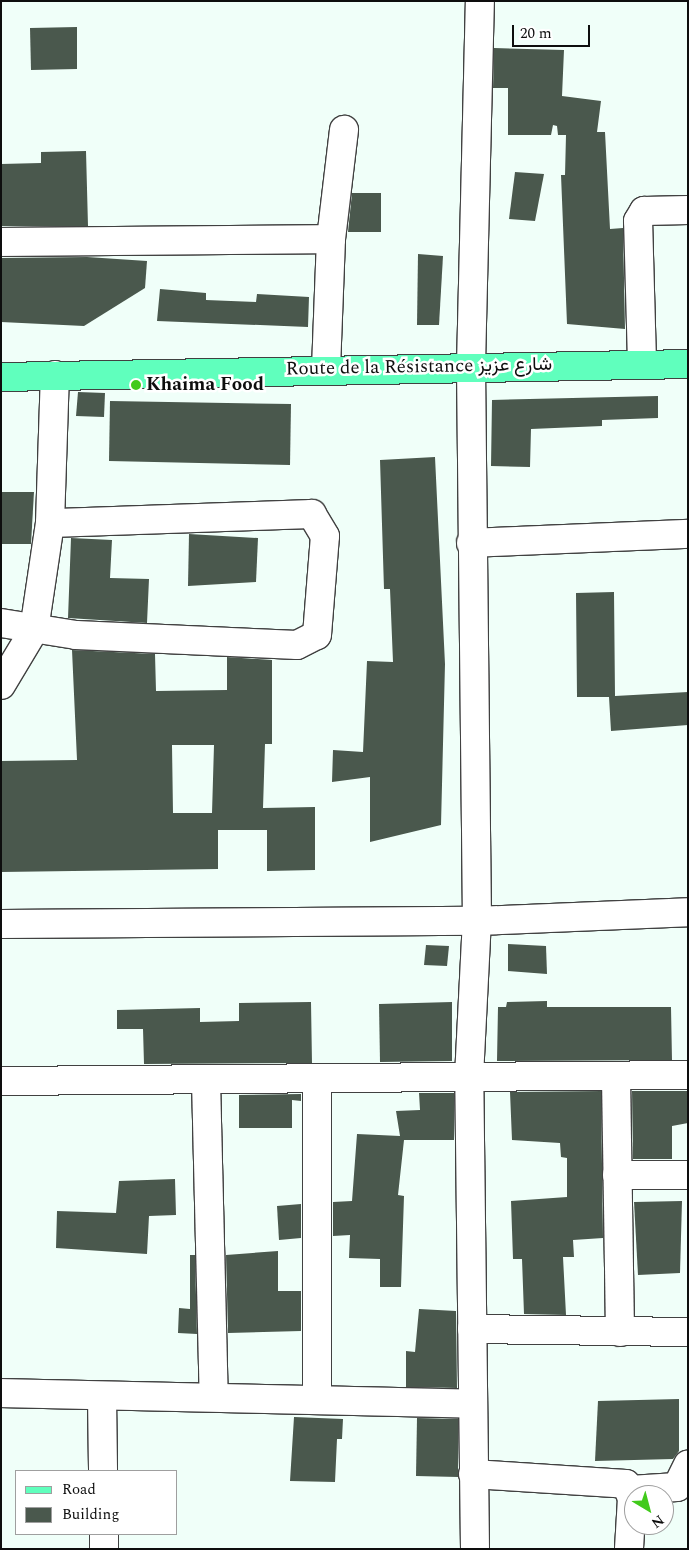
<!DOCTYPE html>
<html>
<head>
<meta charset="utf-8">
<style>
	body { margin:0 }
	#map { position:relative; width:689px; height:1550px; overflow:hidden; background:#f0fff9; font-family:Spectral,Vazirmatn,serif }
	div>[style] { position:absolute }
	.building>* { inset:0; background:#4a584d }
	.roads { filter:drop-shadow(1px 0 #414141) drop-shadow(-1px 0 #414141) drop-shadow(0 1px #414141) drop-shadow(0 -1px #414141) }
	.street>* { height:28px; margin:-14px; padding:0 14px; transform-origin:14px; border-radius:14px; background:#fff }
	.primary>* { height:28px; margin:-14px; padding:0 14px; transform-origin:14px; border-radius:14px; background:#60ffbd }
	.dots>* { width:14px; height:14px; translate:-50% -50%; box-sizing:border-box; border:2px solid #fff; border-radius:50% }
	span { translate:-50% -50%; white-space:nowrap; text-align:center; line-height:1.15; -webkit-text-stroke:5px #fff; paint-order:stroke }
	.street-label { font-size:19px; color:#0e0e0e }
	.poi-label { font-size:19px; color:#0e0e0e; font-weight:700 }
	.left { translate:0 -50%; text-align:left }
	.frame { position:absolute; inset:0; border:2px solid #0e0e0e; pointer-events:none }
	.legend { position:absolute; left:15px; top:1470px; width:162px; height:65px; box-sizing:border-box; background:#fff; border:1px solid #9f9f9f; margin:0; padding:6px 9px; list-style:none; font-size:15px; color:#0e0e0e }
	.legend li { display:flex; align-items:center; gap:10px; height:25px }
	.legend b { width:25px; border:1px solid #9f9f9f }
	.north { position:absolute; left:624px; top:1485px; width:50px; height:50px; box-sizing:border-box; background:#fff; border:1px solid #9f9f9f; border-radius:50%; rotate:143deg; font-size:14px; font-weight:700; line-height:20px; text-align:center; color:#0e0e0e }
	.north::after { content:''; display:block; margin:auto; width:18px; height:22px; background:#41ca1b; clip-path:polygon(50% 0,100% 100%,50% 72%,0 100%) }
	.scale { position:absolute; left:512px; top:25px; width:78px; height:22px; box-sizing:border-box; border:2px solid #0e0e0e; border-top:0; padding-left:6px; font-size:15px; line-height:18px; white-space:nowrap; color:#0e0e0e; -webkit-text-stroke:4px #fff; paint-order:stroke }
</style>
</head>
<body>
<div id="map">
	<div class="building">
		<i style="clip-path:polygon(77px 27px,77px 69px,31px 70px,30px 28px)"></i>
		<i style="clip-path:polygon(494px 48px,564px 50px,562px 96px,601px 101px,597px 132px,605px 132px,610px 229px,623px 228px,625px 329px,567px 324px,561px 175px,565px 175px,566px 135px,558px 135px,557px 126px,553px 125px,551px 135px,508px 135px,508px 88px,493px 88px)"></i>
		<i style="clip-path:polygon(86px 151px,88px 226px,1px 226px,1px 164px,41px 163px,41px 152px)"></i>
		<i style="clip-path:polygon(515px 172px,544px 174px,535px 221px,509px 219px)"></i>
		<i style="clip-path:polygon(352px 193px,381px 193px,381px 232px,348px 232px)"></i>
		<i style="clip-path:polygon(418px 254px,443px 256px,439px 325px,417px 325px)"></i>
		<i style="clip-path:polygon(87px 257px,147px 261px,145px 288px,84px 326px,1px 322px,1px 258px)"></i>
		<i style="clip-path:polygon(160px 289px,206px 293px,206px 300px,256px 302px,257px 294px,309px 297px,308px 327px,157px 321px)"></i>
		<i style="clip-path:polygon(78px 392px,105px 393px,104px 417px,76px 416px)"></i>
		<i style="clip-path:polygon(658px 396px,658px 418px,602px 420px,602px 426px,531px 429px,530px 467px,491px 466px,492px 400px)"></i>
		<i style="clip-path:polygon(110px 401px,291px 404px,290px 465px,109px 461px)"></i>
		<i style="clip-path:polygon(435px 457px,445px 664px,441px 825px,370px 842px,370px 777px,332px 782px,333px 750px,363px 752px,367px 661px,393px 662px,390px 589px,384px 589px,380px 460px)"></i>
		<i style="clip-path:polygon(1px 492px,34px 492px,31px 544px,1px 544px)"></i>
		<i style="clip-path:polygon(189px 534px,258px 538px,256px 582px,188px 586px)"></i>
		<i style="clip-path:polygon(71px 538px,112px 540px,110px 578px,149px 579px,147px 623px,68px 618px)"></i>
		<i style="clip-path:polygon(614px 592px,615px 696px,688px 692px,688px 725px,611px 731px,609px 697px,577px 697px,576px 593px)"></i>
		<i style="clip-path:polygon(evenodd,72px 650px,155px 654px,156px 691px,227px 690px,227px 657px,272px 660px,272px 744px,265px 744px,263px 808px,315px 807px,315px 870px,267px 871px,267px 830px,218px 830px,218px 869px,1px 872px,1px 761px,77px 760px,72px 650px,172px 745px,214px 745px,212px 813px,173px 813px,172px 745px)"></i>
		<i style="clip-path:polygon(508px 944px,546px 946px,547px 974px,508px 971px)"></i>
		<i style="clip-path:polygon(426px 945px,449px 946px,447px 966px,424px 965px)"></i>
		<i style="clip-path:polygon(547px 1001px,547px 1007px,671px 1007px,672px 1060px,497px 1061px,498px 1007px,506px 1007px,507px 1002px)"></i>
		<i style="clip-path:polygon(311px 1002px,312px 1063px,144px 1064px,143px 1029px,117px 1029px,117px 1010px,200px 1008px,200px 1022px,239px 1021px,239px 1003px)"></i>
		<i style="clip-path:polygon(452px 1002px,452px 1061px,380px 1062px,379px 1004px)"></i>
		<i style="clip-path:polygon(601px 1091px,603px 1238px,573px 1240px,574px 1257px,563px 1257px,566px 1315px,524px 1314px,522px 1259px,513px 1259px,511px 1201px,567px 1197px,567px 1158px,561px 1157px,560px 1143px,512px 1140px,510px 1092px)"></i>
		<i style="clip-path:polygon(632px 1091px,688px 1091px,688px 1123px,672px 1126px,672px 1159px,633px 1159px)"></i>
		<i style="clip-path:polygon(419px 1093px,454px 1093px,454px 1140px,404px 1140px,398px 1195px,404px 1196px,401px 1287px,380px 1287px,380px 1259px,349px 1258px,350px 1235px,333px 1236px,333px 1202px,352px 1201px,357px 1134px,400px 1136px,396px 1111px,420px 1110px)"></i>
		<i style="clip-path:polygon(301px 1094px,301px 1101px,292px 1100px,292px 1128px,239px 1128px,239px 1095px)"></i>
		<i style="clip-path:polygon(175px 1179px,176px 1215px,149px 1216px,147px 1254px,56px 1248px,57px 1211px,116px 1213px,119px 1181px)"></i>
		<i style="clip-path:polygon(682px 1201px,680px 1273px,638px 1275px,634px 1202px)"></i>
		<i style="clip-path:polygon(301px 1204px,301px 1238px,279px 1240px,277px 1206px)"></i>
		<i style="clip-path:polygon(278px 1251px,278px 1291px,301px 1291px,301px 1331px,228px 1333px,226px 1255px)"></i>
		<i style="clip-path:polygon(190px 1255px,195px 1255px,197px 1334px,178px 1333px,179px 1308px,190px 1309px)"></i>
		<i style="clip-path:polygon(419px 1309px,456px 1311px,457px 1388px,406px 1387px,406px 1351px,415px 1352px)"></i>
		<i style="clip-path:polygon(679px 1399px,679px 1451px,673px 1459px,595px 1461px,598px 1401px)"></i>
		<i style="clip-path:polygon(294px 1417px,343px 1419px,342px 1439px,337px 1439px,335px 1482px,290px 1481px)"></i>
		<i style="clip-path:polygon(417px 1418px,458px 1419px,458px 1477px,416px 1476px)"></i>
	</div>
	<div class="roads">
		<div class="street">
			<i style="left:1px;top:242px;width:330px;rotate:-0.5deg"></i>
			<i style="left:642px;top:362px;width:141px;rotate:-91.6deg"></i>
			<i style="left:638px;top:221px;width:12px;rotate:-59deg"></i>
			<i style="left:644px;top:211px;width:44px;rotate:-1.3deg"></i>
			<i style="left:326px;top:369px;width:130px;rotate:-87.8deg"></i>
			<i style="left:331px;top:239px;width:110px;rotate:-83.2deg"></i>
			<i style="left:471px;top:543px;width:217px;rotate:-2.4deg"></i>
			<i style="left:1px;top:623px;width:76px;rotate:9.1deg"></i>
			<i style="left:76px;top:635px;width:221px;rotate:2.6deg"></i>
			<i style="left:297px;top:645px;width:22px;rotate:-27deg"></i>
			<i style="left:317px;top:635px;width:99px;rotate:-85.4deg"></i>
			<i style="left:325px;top:536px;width:26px;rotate:-121deg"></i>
			<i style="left:312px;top:514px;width:262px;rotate:178deg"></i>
			<i style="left:1px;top:685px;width:64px;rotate:-59deg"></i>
			<i style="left:34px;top:630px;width:108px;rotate:-81.5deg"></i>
			<i style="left:50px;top:523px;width:148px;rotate:-88.1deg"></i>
			<i style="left:1px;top:924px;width:476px;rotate:-0.4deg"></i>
			<i style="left:477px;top:921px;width:211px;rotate:-2.4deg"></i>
			<i style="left:616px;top:1077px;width:255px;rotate:89.1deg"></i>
			<i style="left:206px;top:1080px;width:317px;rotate:88.6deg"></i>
			<i style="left:1px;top:1081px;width:687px;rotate:-0.5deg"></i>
			<i style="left:617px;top:1175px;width:71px"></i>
			<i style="left:472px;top:1329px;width:216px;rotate:0.8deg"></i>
			<i style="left:1px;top:1393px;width:472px;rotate:1.3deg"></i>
			<i style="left:102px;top:1397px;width:74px;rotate:89.2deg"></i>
			<i style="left:317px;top:1400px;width:321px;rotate:-90deg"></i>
			<i style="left:473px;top:1474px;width:153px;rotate:3.7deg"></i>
			<i style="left:626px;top:1484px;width:15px;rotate:67deg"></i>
			<i style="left:632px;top:1498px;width:51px;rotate:93.4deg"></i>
			<i style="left:630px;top:1490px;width:47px;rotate:-3.7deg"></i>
			<i style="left:677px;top:1487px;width:25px;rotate:-64deg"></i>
			<i style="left:104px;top:1534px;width:15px;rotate:90deg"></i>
			<i style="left:475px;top:1549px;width:472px;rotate:-90.7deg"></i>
			<i style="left:469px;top:1077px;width:156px;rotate:-87.1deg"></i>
			<i style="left:477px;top:921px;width:556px;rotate:-90.62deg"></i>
			<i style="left:471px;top:365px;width:364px;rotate:-88.6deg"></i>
		</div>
		<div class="primary">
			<i style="left:1px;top:377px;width:687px;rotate:-1.08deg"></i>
		</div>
	</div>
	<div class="dots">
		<i style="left:136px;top:385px;background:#41ca1b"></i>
	</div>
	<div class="street-label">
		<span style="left:419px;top:367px;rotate:-1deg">Route de la Résistance شارع عزيز</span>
	</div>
	<div class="poi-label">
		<span class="left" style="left:146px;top:385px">Khaima Food</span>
	</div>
	<div class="frame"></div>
	<ul class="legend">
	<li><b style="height:6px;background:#60ffbd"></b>Road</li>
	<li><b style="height:14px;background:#4a584d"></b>Building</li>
	</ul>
	<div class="north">N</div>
	<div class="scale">20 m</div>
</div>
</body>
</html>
